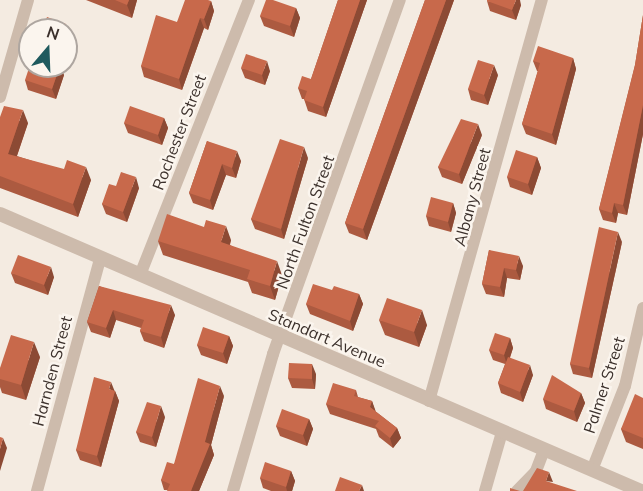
<!DOCTYPE html>
<html>
<head>
<meta charset="utf-8">
<style>
	body { margin:0 }
	#map { position:relative; width:643px; height:491px; overflow:hidden; background:#f4ebe1; font-family:Mulish,sans-serif }
	div>[style] { position:absolute }
	.minor>* { height:12px; margin:-6px; padding:0 6px; transform-origin:6px; border-radius:6px; background:#cdbbac }
	.tertiary>* { height:14px; margin:-7px; padding:0 7px; transform-origin:7px; border-radius:7px; background:#cdbbac }
	.wall>* { inset:0; background:#ac5a40 }
	.shaded-wall>* { inset:0; background:#8c4a34 }
	.building>* { inset:0; background:#c8694b }
	span { translate:-50% -50%; white-space:nowrap; text-align:center; line-height:1.15; -webkit-text-stroke:5px #fbf5ee; paint-order:stroke }
	.street-label { font-size:16px; color:#3b302b }
	.north { position:absolute; left:18px; top:18px; width:60px; height:60px; box-sizing:border-box; background:#fbf5ee; border:2px solid #aea6a0; border-radius:50%; rotate:19deg; font-size:16px; font-weight:700; line-height:24px; text-align:center; color:#3b302b }
	.north::after { content:''; display:block; margin:auto; width:21px; height:27px; background:#1f5a5e; clip-path:polygon(50% 0,100% 100%,50% 72%,0 100%) }
</style>
</head>
<body>
<div id="map">
	<div class="minor">
		<i style="left:0;top:97px;width:101px;rotate:-73.9deg"></i>
		<i style="left:140px;top:275px;width:296px;rotate:-68.4deg"></i>
		<i style="left:429px;top:401px;width:417px;rotate:-74.3deg"></i>
		<i style="left:592px;top:470px;width:90px;rotate:-68.6deg"></i>
		<i style="left:625px;top:386px;width:80px;rotate:-77deg"></i>
		<i style="left:37px;top:491px;width:240px;rotate:-74.8deg"></i>
		<i style="left:233px;top:491px;width:143px;rotate:-73.7deg"></i>
		<i style="left:273px;top:354px;width:376px;rotate:-70.3deg"></i>
		<i style="left:485px;top:491px;width:61px;rotate:-73.9deg"></i>
		<i style="left:517px;top:491px;width:28px;rotate:-46deg"></i>
		<i style="left:536px;top:471px;width:22px;rotate:-69deg"></i>
	</div>
	<div class="tertiary">
		<i style="left:0;top:214px;width:698px;rotate:23.37deg"></i>
	</div>
	<div class="wall">
		<i style="clip-path:polygon(86px 0,137px 0,132px 18px)"></i>
		<i style="clip-path:polygon(338px 0,367px 0,326px 117px,308px 111px,304px 99px,302px 99px,298px 88px,311px 79px)"></i>
		<i style="clip-path:polygon(425px 0,454px 0,367px 240px,349px 233px,345px 223px)"></i>
		<i style="clip-path:polygon(211px 1px,214px 11px,208px 30px,204px 28px,182px 90px,144px 77px,141px 66px,177px 22px)"></i>
		<i style="clip-path:polygon(487px 1px,521px 5px,516px 20px,490px 11px)"></i>
		<i style="clip-path:polygon(296px 8px,300px 18px,294px 37px,264px 26px,260px 16px)"></i>
		<i style="clip-path:polygon(643px 15px,643px 134px,627px 215px,618px 213px,616px 223px,603px 220px,599px 209px,635px 65px)"></i>
		<i style="clip-path:polygon(573px 58px,576px 69px,556px 145px,526px 134px,522px 124px,538px 71px,537px 71px,533px 61px)"></i>
		<i style="clip-path:polygon(241px 68px,270px 71px,265px 85px,245px 78px)"></i>
		<i style="clip-path:polygon(64px 75px,56px 99px,28px 90px,25px 80px)"></i>
		<i style="clip-path:polygon(498px 75px,488px 105px,471px 100px,468px 89px)"></i>
		<i style="clip-path:polygon(0 117px,28px 123px,17px 156px,91px 180px,78px 217px,0 188px)"></i>
		<i style="clip-path:polygon(164px 118px,168px 128px,162px 145px,128px 133px,124px 123px)"></i>
		<i style="clip-path:polygon(482px 135px,462px 184px,442px 177px,438px 167px)"></i>
		<i style="clip-path:polygon(207px 141px,241px 161px,236px 178px,226px 175px,213px 210px,193px 203px,189px 193px)"></i>
		<i style="clip-path:polygon(537px 157px,541px 168px,532px 195px,510px 187px,507px 177px)"></i>
		<i style="clip-path:polygon(308px 158px,284px 239px,255px 229px,251px 219px)"></i>
		<i style="clip-path:polygon(116px 186px,139px 188px,127px 222px,106px 214px,102px 204px)"></i>
		<i style="clip-path:polygon(453px 203px,456px 213px,451px 232px,429px 226px,426px 216px)"></i>
		<i style="clip-path:polygon(231px 240px,230px 245px,282px 275px,275px 300px,252px 293px,248px 282px,163px 255px,158px 241px)"></i>
		<i style="clip-path:polygon(622px 242px,592px 378px,573px 374px,570px 364px)"></i>
		<i style="clip-path:polygon(489px 250px,523px 266px,520px 280px,507px 278px,504px 297px,486px 294px,482px 284px)"></i>
		<i style="clip-path:polygon(11px 273px,54px 277px,48px 295px,15px 283px)"></i>
		<i style="clip-path:polygon(99px 286px,175px 315px,164px 348px,144px 341px,140px 331px,141px 328px,116px 320px,110px 338px,91px 332px,87px 322px)"></i>
		<i style="clip-path:polygon(332px 290px,359px 294px,363px 304px,353px 331px,310px 314px,306px 304px)"></i>
		<i style="clip-path:polygon(379px 320px,427px 325px,419px 347px,385px 335px)"></i>
		<i style="clip-path:polygon(229px 336px,233px 346px,227px 364px,201px 355px,197px 345px)"></i>
		<i style="clip-path:polygon(510px 338px,513px 348px,510px 358px,533px 375px,523px 402px,501px 393px,498px 383px,505px 364px,493px 360px,489px 350px)"></i>
		<i style="clip-path:polygon(40px 357px,26px 400px,2px 393px,0 387px,0 368px)"></i>
		<i style="clip-path:polygon(316px 374px,315px 389px,292px 388px,288px 378px)"></i>
		<i style="clip-path:polygon(356px 390px,358px 397px,372px 401px,375px 411px,397px 428px,401px 438px,393px 448px,379px 437px,376px 429px,330px 414px,326px 404px)"></i>
		<i style="clip-path:polygon(114px 391px,115px 391px,119px 401px,101px 467px,80px 460px,76px 450px)"></i>
		<i style="clip-path:polygon(581px 393px,585px 403px,577px 422px,546px 409px,543px 399px)"></i>
		<i style="clip-path:polygon(224px 396px,211px 445px,214px 455px,199px 491px,164px 490px,161px 480px,174px 464px)"></i>
		<i style="clip-path:polygon(643px 398px,643px 449px,626px 442px,621px 429px)"></i>
		<i style="clip-path:polygon(165px 417px,156px 447px,140px 442px,136px 432px)"></i>
		<i style="clip-path:polygon(309px 419px,313px 429px,307px 446px,280px 436px,276px 426px)"></i>
		<i style="clip-path:polygon(291px 471px,295px 481px,292px 491px,271px 491px,263px 488px,260px 478px)"></i>
	</div>
	<div class="shaded-wall">
		<i style="clip-path:polygon(129px 0,137px 0,132px 18px,127px 5px)"></i>
		<i style="clip-path:polygon(360px 0,367px 0,326px 117px,323px 107px)"></i>
		<i style="clip-path:polygon(446px 0,454px 0,367px 240px,363px 229px)"></i>
		<i style="clip-path:polygon(516px 0,520px 0,521px 5px,516px 20px,512px 10px)"></i>
		<i style="clip-path:polygon(211px 1px,214px 11px,208px 30px,204px 19px)"></i>
		<i style="clip-path:polygon(296px 8px,300px 18px,294px 37px,290px 26px)"></i>
		<i style="clip-path:polygon(200px 18px,204px 28px,182px 90px,179px 79px)"></i>
		<i style="clip-path:polygon(66px 24px,69px 34px,66px 44px,66px 30px,64px 30px)"></i>
		<i style="clip-path:polygon(573px 58px,576px 69px,556px 145px,552px 134px)"></i>
		<i style="clip-path:polygon(267px 61px,270px 71px,265px 85px,262px 75px)"></i>
		<i style="clip-path:polygon(494px 65px,498px 75px,488px 105px,484px 95px)"></i>
		<i style="clip-path:polygon(60px 66px,61px 66px,64px 75px,56px 99px,52px 89px)"></i>
		<i style="clip-path:polygon(643px 105px,643px 134px,627px 215px,623px 205px)"></i>
		<i style="clip-path:polygon(23px 110px,28px 123px,13px 167px,8px 154px)"></i>
		<i style="clip-path:polygon(164px 118px,168px 128px,162px 145px,158px 135px)"></i>
		<i style="clip-path:polygon(478px 124px,482px 135px,462px 184px,459px 174px)"></i>
		<i style="clip-path:polygon(304px 147px,308px 158px,284px 239px,281px 229px)"></i>
		<i style="clip-path:polygon(237px 151px,241px 161px,236px 178px,232px 168px)"></i>
		<i style="clip-path:polygon(537px 157px,541px 168px,532px 195px,528px 184px)"></i>
		<i style="clip-path:polygon(222px 164px,226px 175px,213px 210px,210px 200px)"></i>
		<i style="clip-path:polygon(86px 167px,91px 180px,78px 217px,73px 204px)"></i>
		<i style="clip-path:polygon(136px 177px,139px 188px,127px 222px,123px 212px)"></i>
		<i style="clip-path:polygon(453px 203px,456px 213px,451px 232px,448px 222px)"></i>
		<i style="clip-path:polygon(614px 203px,618px 213px,616px 223px,612px 213px)"></i>
		<i style="clip-path:polygon(226px 226px,231px 240px,226px 256px,221px 242px)"></i>
		<i style="clip-path:polygon(618px 232px,622px 242px,592px 378px,589px 368px)"></i>
		<i style="clip-path:polygon(519px 256px,523px 266px,520px 280px,516px 270px)"></i>
		<i style="clip-path:polygon(277px 261px,282px 275px,275px 300px,270px 286px)"></i>
		<i style="clip-path:polygon(51px 267px,54px 277px,48px 295px,44px 285px)"></i>
		<i style="clip-path:polygon(504px 268px,507px 278px,504px 297px,500px 287px)"></i>
		<i style="clip-path:polygon(359px 294px,363px 304px,353px 331px,350px 321px)"></i>
		<i style="clip-path:polygon(171px 305px,175px 315px,164px 348px,161px 337px)"></i>
		<i style="clip-path:polygon(113px 310px,116px 320px,110px 338px,106px 328px)"></i>
		<i style="clip-path:polygon(422px 310px,427px 325px,419px 347px,414px 332px)"></i>
		<i style="clip-path:polygon(229px 336px,233px 346px,227px 364px,223px 353px)"></i>
		<i style="clip-path:polygon(510px 338px,513px 348px,507px 365px,504px 355px)"></i>
		<i style="clip-path:polygon(34px 342px,40px 357px,26px 400px,21px 385px)"></i>
		<i style="clip-path:polygon(312px 364px,316px 374px,315px 389px,312px 379px)"></i>
		<i style="clip-path:polygon(530px 365px,533px 375px,523px 402px,520px 392px)"></i>
		<i style="clip-path:polygon(111px 382px,115px 392px,109px 389px)"></i>
		<i style="clip-path:polygon(220px 386px,224px 396px,211px 445px,214px 455px,199px 491px,191px 491px)"></i>
		<i style="clip-path:polygon(115px 391px,119px 401px,101px 467px,97px 456px)"></i>
		<i style="clip-path:polygon(581px 393px,585px 403px,577px 422px,574px 411px)"></i>
		<i style="clip-path:polygon(372px 401px,376px 412px,370px 407px)"></i>
		<i style="clip-path:polygon(161px 406px,165px 417px,156px 447px,152px 437px)"></i>
		<i style="clip-path:polygon(309px 419px,313px 429px,307px 446px,303px 435px)"></i>
		<i style="clip-path:polygon(397px 428px,401px 438px,393px 448px,390px 438px)"></i>
		<i style="clip-path:polygon(3px 438px,7px 448px,0 471px,0 449px)"></i>
		<i style="clip-path:polygon(291px 471px,295px 481px,292px 491px,287px 491px,286px 487px)"></i>
		<i style="clip-path:polygon(549px 472px,553px 482px,546px 481px)"></i>
		<i style="clip-path:polygon(362px 485px,364px 491px,359px 491px)"></i>
	</div>
	<div class="building">
		<i style="clip-path:polygon(115px 0,129px 0,127px 5px)"></i>
		<i style="clip-path:polygon(185px 0,208px 0,211px 1px,204px 19px,200px 18px,179px 79px,141px 66px,156px 15px,177px 22px)"></i>
		<i style="clip-path:polygon(266px 0,273px 0,296px 8px,290px 26px,260px 16px)"></i>
		<i style="clip-path:polygon(338px 0,360px 0,323px 107px,304px 100px,307px 91px,298px 88px,302px 76px,311px 79px)"></i>
		<i style="clip-path:polygon(425px 0,446px 0,363px 229px,345px 223px)"></i>
		<i style="clip-path:polygon(487px 0,516px 0,512px 10px,487px 1px)"></i>
		<i style="clip-path:polygon(643px 15px,643px 105px,623px 205px,614px 203px,612px 213px,599px 209px,635px 65px)"></i>
		<i style="clip-path:polygon(47px 17px,66px 24px,64px 30px,42px 30px)"></i>
		<i style="clip-path:polygon(538px 46px,573px 58px,552px 134px,522px 124px,540px 63px,533px 61px)"></i>
		<i style="clip-path:polygon(246px 54px,267px 61px,262px 75px,241px 68px)"></i>
		<i style="clip-path:polygon(478px 60px,494px 65px,484px 95px,468px 89px)"></i>
		<i style="clip-path:polygon(30px 65px,30px 66px,60px 66px,52px 89px,25px 80px)"></i>
		<i style="clip-path:polygon(4px 106px,23px 110px,8px 154px,64px 169px,67px 160px,86px 167px,73px 204px,0 176px,0 117px)"></i>
		<i style="clip-path:polygon(130px 106px,164px 118px,158px 135px,124px 123px)"></i>
		<i style="clip-path:polygon(461px 119px,478px 124px,459px 174px,438px 167px)"></i>
		<i style="clip-path:polygon(280px 139px,304px 147px,281px 229px,251px 219px)"></i>
		<i style="clip-path:polygon(207px 141px,237px 151px,232px 168px,222px 164px,210px 200px,189px 193px)"></i>
		<i style="clip-path:polygon(516px 150px,537px 157px,528px 184px,507px 177px)"></i>
		<i style="clip-path:polygon(121px 172px,136px 177px,123px 212px,102px 204px,109px 184px,116px 186px)"></i>
		<i style="clip-path:polygon(431px 197px,453px 203px,448px 222px,426px 216px)"></i>
		<i style="clip-path:polygon(167px 214px,204px 227px,206px 220px,226px 226px,221px 242px,277px 261px,270px 286px,247px 279px,250px 270px,158px 241px)"></i>
		<i style="clip-path:polygon(599px 227px,618px 232px,589px 368px,570px 364px)"></i>
		<i style="clip-path:polygon(489px 250px,519px 256px,516px 270px,504px 268px,500px 287px,482px 284px)"></i>
		<i style="clip-path:polygon(18px 255px,51px 267px,44px 285px,11px 273px)"></i>
		<i style="clip-path:polygon(313px 284px,332px 290px,334px 286px,359px 294px,350px 321px,306px 304px)"></i>
		<i style="clip-path:polygon(99px 286px,171px 305px,161px 337px,140px 331px,144px 320px,113px 310px,106px 328px,87px 322px)"></i>
		<i style="clip-path:polygon(387px 298px,422px 310px,414px 332px,379px 320px)"></i>
		<i style="clip-path:polygon(203px 327px,229px 336px,223px 353px,197px 345px)"></i>
		<i style="clip-path:polygon(495px 333px,510px 338px,504px 355px,489px 350px)"></i>
		<i style="clip-path:polygon(11px 335px,34px 342px,21px 385px,0 379px,0 368px)"></i>
		<i style="clip-path:polygon(508px 357px,530px 365px,520px 392px,498px 383px)"></i>
		<i style="clip-path:polygon(289px 363px,312px 364px,312px 379px,288px 378px)"></i>
		<i style="clip-path:polygon(552px 375px,581px 393px,574px 411px,543px 399px)"></i>
		<i style="clip-path:polygon(94px 377px,111px 382px,109px 389px,115px 391px,97px 456px,76px 450px)"></i>
		<i style="clip-path:polygon(198px 378px,220px 386px,205px 442px,210px 444px,191px 491px,167px 491px,170px 484px,161px 480px,167px 462px,174px 464px)"></i>
		<i style="clip-path:polygon(333px 383px,356px 390px,354px 396px,372px 401px,370px 407px,397px 428px,390px 438px,375px 426px,379px 421px,326px 404px)"></i>
		<i style="clip-path:polygon(635px 394px,643px 398px,643px 438px,621px 429px)"></i>
		<i style="clip-path:polygon(147px 402px,161px 406px,152px 437px,136px 432px)"></i>
		<i style="clip-path:polygon(282px 409px,309px 419px,303px 435px,276px 426px)"></i>
		<i style="clip-path:polygon(0 437px,3px 438px,0 449px)"></i>
		<i style="clip-path:polygon(265px 462px,291px 471px,286px 487px,260px 478px)"></i>
		<i style="clip-path:polygon(537px 468px,549px 472px,546px 481px,577px 491px,523px 491px)"></i>
		<i style="clip-path:polygon(340px 477px,362px 485px,359px 491px,335px 491px)"></i>
		<i style="clip-path:polygon(510px 488px,520px 491px,510px 491px)"></i>
	</div>
	<div class="street-label">
		<span style="left:179px;top:132px;rotate:-69deg">Rochester Street</span>
		<span style="left:472px;top:197px;rotate:-75deg">Albany Street</span>
		<span style="left:305px;top:222px;rotate:-70deg">North Fulton Street</span>
		<span style="left:327px;top:338px;rotate:23deg">Standart Avenue</span>
		<span style="left:52px;top:371px;rotate:-75deg">Harnden Street</span>
		<span style="left:604px;top:385px;rotate:-72deg">Palmer Street</span>
	</div>
	<div class="north">N</div>
</div>
</body>
</html>
